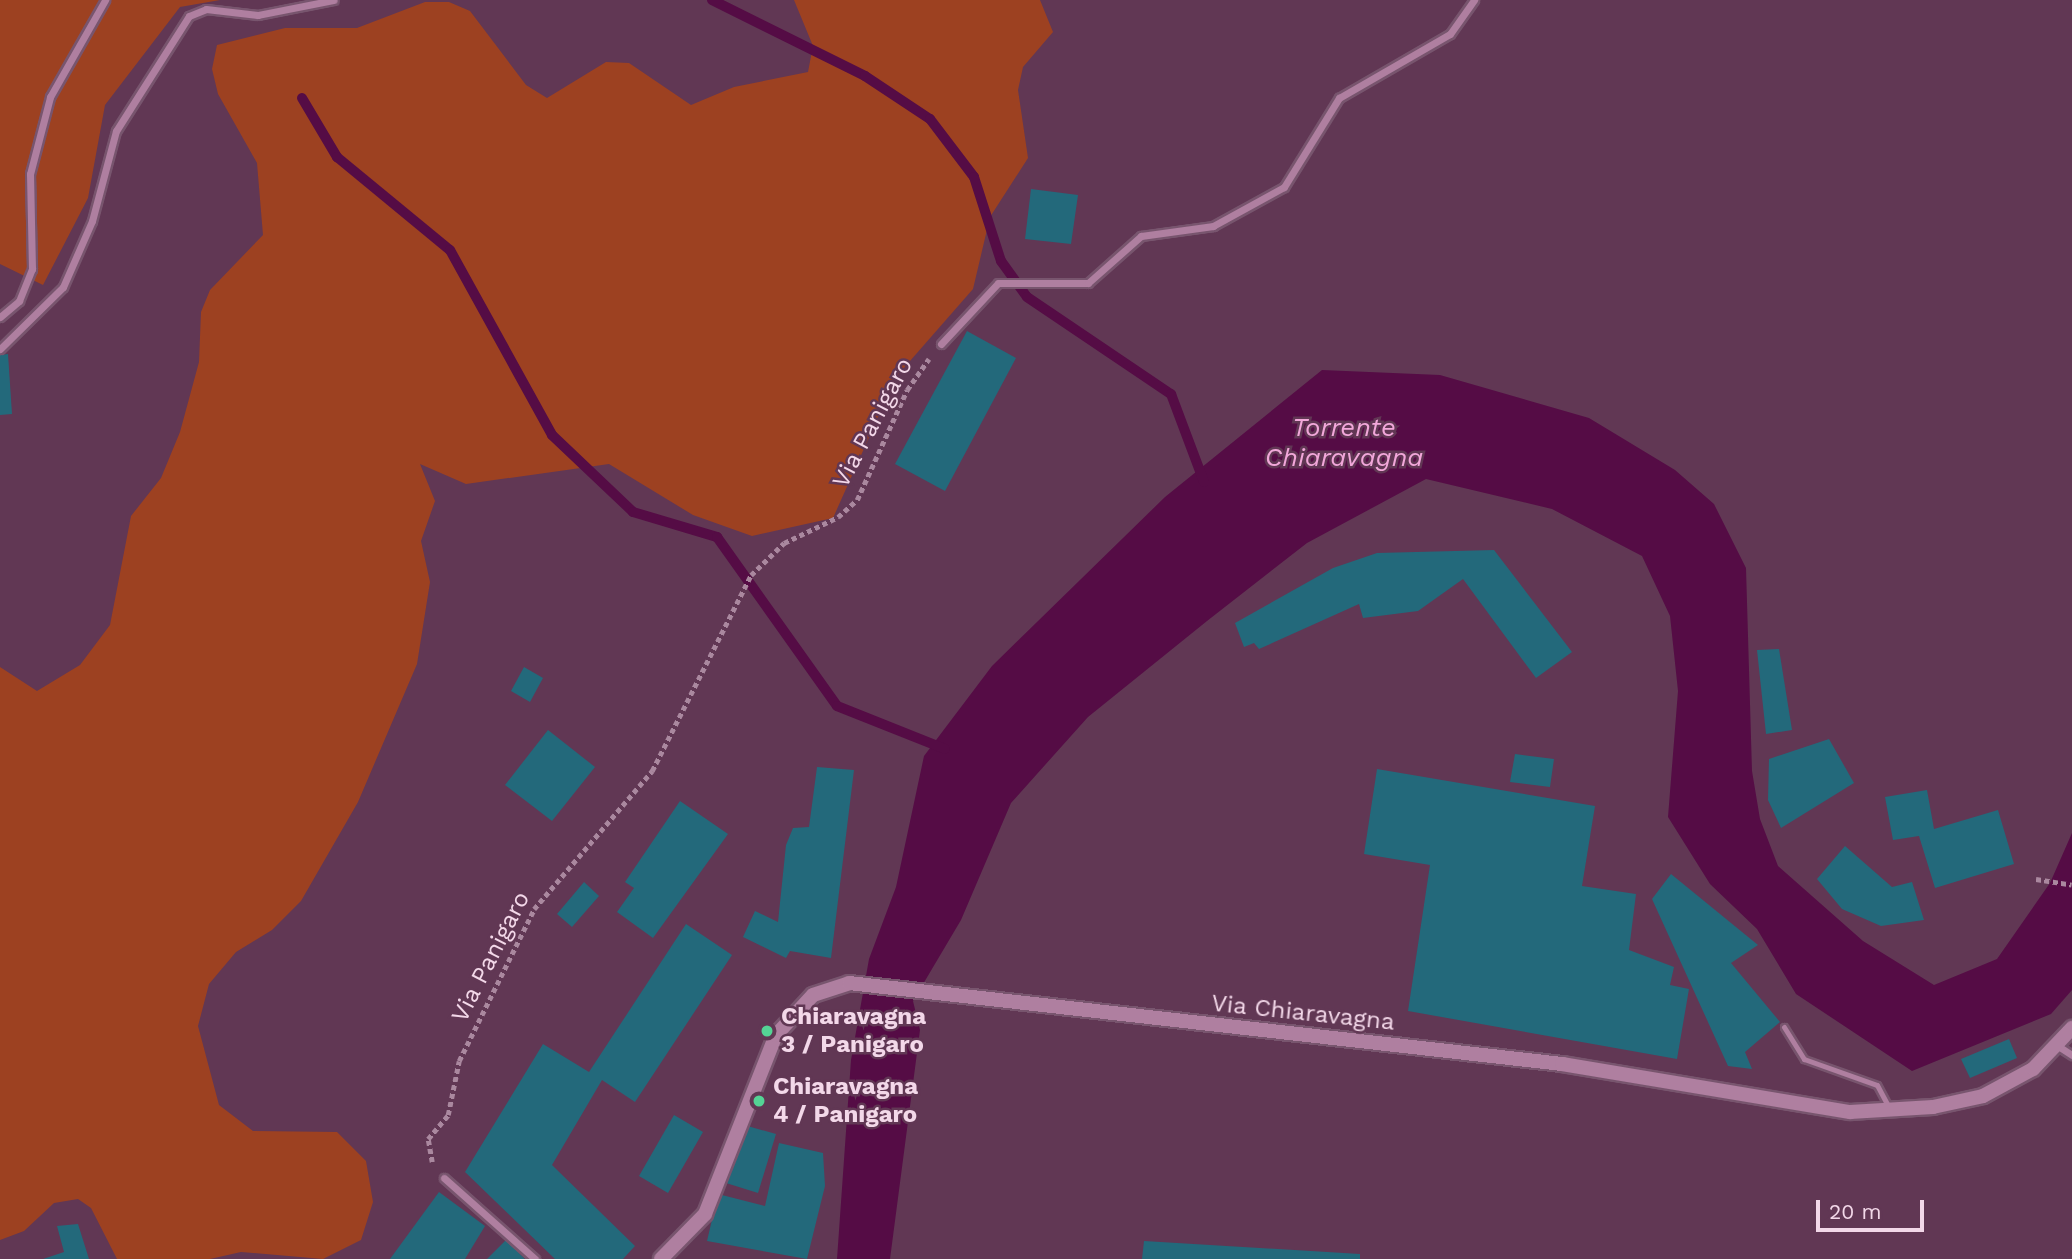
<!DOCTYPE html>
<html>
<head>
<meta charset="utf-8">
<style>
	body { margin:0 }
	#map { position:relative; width:2072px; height:1259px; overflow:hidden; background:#613754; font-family:"Work Sans",sans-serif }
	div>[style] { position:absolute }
	.green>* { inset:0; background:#9d4121 }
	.water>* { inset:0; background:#550c45 }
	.stream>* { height:10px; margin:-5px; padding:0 5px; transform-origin:5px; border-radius:5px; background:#550c45 }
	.building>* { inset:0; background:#23697b }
	.path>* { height:4.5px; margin-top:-2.25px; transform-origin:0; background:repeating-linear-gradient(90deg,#aa889f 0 5px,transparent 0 8.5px) }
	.roads { filter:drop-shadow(2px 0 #78556e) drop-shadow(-2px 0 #78556e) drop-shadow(0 2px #78556e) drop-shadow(0 -2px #78556e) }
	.lane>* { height:5px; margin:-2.5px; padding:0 2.5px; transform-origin:2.5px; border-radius:2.5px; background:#af7fa0 }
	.street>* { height:7px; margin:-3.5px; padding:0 3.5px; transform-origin:3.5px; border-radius:3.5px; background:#af7fa0 }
	.secondary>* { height:14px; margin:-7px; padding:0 7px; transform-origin:7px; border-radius:7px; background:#af7fa0 }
	.dots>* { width:19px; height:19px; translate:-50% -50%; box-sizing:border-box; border:4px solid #613754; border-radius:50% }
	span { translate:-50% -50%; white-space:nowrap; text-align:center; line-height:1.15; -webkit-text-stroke:5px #613754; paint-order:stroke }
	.street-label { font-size:24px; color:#f3d8e9 }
	.poi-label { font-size:24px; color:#f3d8e9; font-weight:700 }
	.left { translate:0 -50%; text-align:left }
	.water-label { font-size:26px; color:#f2a7da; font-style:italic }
	.scale { position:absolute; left:1816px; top:1200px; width:108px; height:32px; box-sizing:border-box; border:4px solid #f3d8e9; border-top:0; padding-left:9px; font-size:21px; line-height:24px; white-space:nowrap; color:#f3d8e9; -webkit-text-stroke:5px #613754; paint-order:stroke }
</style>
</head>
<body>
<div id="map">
	<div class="green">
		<i style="clip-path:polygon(0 0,220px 0,180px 7px,105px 105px,88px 198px,43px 285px,0 264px)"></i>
		<i style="clip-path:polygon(794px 0,1040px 0,1053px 32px,1023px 67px,1018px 90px,1028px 158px,990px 217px,973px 289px,896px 377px,833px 518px,752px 536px,693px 515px,609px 464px,466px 484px,420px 464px,435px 501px,421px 541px,430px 582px,417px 664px,358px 802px,301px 901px,272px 930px,236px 952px,209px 984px,198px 1026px,219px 1105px,253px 1131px,337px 1132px,366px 1161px,373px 1202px,361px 1240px,323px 1259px,241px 1252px,210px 1259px,117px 1259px,91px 1208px,78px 1199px,54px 1203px,24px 1231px,0 1240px,0 667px,37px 691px,80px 665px,110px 625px,131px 516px,161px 478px,180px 432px,199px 362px,201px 312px,210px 290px,263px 235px,257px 163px,218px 94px,212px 69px,217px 45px,285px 28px,357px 28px,425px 2px,449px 2px,470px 11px,526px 85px,547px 98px,606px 62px,629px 63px,691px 105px,734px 87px,808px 72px,813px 46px)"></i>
	</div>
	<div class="water">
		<i style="clip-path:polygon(1322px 370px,1440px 375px,1589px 418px,1675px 470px,1714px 504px,1746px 568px,1752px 771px,1760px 819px,1778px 866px,1863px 941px,1934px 985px,1997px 959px,2050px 883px,2072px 833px,2072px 990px,2051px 1014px,1912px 1071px,1796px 994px,1757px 929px,1710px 884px,1668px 817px,1678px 691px,1670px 616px,1642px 556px,1552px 509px,1426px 479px,1307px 543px,1207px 621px,1088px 717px,1011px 803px,961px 920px,913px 1001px,920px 1030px,890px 1259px,837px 1259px,851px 1060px,869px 959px,896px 887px,924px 756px,992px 666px,1165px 497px)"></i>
	</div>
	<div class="stream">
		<i style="left:712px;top:0;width:171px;rotate:26.4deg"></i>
		<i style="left:865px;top:76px;width:78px;rotate:33.5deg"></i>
		<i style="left:930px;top:119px;width:73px;rotate:52.8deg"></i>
		<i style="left:974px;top:177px;width:88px;rotate:72.2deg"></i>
		<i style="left:1001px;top:261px;width:44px;rotate:54.2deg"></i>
		<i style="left:1027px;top:297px;width:174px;rotate:34deg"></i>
		<i style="left:1171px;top:394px;width:94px;rotate:69.4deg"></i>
		<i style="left:302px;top:98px;width:69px;rotate:59.3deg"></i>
		<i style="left:337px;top:157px;width:146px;rotate:39.5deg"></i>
		<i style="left:450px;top:250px;width:211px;rotate:61.1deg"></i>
		<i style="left:552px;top:435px;width:112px;rotate:43.5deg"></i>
		<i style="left:633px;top:512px;width:88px;rotate:16.6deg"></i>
		<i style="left:717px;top:537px;width:207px;rotate:54.6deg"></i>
		<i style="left:837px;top:706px;width:116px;rotate:21.7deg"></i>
	</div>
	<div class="building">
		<i style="clip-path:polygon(1031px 189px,1078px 195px,1071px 244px,1025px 239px)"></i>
		<i style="clip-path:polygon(967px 331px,1016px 358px,945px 491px,895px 464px)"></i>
		<i style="clip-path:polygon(8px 354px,12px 414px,0 415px,0 355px)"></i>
		<i style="clip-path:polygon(1494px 550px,1572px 652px,1536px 678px,1463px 579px,1418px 611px,1363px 618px,1359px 604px,1259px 649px,1254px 643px,1244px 647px,1235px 623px,1333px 568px,1377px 553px)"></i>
		<i style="clip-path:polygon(1779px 649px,1792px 730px,1766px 734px,1757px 650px)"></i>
		<i style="clip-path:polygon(524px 667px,543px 678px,530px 702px,511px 691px)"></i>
		<i style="clip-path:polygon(548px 730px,595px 767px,552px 821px,505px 785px)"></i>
		<i style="clip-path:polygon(1829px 739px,1854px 783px,1781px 828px,1768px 800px,1769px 759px)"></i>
		<i style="clip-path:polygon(1515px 754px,1554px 759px,1550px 787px,1510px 782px)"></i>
		<i style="clip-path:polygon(817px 767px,854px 770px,831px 958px,790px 951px,786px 958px,743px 937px,755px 911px,778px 922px,786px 845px,793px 828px,809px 827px)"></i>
		<i style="clip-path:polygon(1377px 769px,1595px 806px,1582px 886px,1636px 894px,1629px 950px,1674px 967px,1670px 985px,1689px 989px,1677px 1059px,1408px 1011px,1430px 865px,1364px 854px)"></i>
		<i style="clip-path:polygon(1927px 790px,1934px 829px,1998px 810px,2014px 864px,1935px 888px,1919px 836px,1893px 840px,1885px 797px)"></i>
		<i style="clip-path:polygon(680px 801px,728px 834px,653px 938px,617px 912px,634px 888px,625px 882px)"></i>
		<i style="clip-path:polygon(1845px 846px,1892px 887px,1912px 882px,1924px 920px,1881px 926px,1842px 909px,1817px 879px)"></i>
		<i style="clip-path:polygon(1671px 874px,1758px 945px,1731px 963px,1780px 1022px,1745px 1052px,1752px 1069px,1728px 1066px,1652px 899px)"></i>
		<i style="clip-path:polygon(584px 882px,599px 896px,572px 927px,557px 914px)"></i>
		<i style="clip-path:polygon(686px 924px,732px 955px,635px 1102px,602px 1080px,552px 1165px,635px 1246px,623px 1259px,555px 1259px,465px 1172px,543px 1044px,589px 1072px)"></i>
		<i style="clip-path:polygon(2009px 1039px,2017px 1058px,1970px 1078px,1961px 1059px)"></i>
		<i style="clip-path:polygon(674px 1115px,703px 1132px,668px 1193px,639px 1176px)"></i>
		<i style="clip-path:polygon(744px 1125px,776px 1134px,758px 1193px,726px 1183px)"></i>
		<i style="clip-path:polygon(779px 1143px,823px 1153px,825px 1186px,807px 1259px,707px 1241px,718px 1194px,765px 1206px)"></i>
		<i style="clip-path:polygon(439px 1192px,485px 1226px,465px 1259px,390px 1259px)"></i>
		<i style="clip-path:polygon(78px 1224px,89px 1259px,43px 1259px,64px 1252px,57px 1226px)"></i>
		<i style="clip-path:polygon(506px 1240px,525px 1259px,487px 1259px)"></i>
		<i style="clip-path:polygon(1144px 1241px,1360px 1254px,1360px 1259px,1142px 1259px)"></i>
	</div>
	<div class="path">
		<i style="left:2036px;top:879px;width:36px;rotate:9deg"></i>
		<i style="left:432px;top:1162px;width:23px;rotate:-100deg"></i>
		<i style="left:428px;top:1139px;width:31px;rotate:-50deg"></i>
		<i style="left:448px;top:1115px;width:55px;rotate:-78.5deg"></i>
		<i style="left:459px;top:1061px;width:169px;rotate:-63.7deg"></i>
		<i style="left:534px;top:909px;width:182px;rotate:-49.5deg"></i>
		<i style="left:652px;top:771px;width:220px;rotate:-63.2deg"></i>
		<i style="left:751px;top:575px;width:46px;rotate:-44.1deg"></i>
		<i style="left:784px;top:543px;width:60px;rotate:-25.7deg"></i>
		<i style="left:838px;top:517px;width:25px;rotate:-42deg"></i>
		<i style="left:857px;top:500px;width:121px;rotate:-65.6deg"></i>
		<i style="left:907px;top:390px;width:38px;rotate:-55deg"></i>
	</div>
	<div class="roads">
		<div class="lane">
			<i style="left:1784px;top:1027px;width:38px;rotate:58deg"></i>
			<i style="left:1804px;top:1059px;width:77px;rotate:19.6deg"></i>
			<i style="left:1877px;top:1085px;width:26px;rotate:62deg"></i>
		</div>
		<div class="street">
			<i style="left:0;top:317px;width:25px;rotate:-40deg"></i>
			<i style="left:19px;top:301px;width:35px;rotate:-68deg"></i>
			<i style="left:32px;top:269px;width:95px;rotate:-91.2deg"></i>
			<i style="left:30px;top:174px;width:80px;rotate:-75.4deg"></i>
			<i style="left:50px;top:97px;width:112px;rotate:-60.4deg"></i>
			<i style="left:941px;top:344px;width:83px;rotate:-46.9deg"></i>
			<i style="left:998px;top:283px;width:90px"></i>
			<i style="left:1088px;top:283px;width:71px;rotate:-41.6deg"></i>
			<i style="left:1141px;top:236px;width:73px;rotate:-7.9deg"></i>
			<i style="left:1213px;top:226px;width:81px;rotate:-28.8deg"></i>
			<i style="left:1284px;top:187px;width:105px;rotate:-58.3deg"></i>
			<i style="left:1339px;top:98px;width:128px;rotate:-30deg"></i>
			<i style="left:1450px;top:34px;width:42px;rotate:-54.8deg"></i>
			<i style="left:0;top:349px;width:88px;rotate:-44.5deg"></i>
			<i style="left:63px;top:287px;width:72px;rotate:-66.3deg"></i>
			<i style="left:92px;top:221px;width:93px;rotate:-75.1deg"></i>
			<i style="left:116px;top:131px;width:136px;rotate:-57.6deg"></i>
			<i style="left:189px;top:16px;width:18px;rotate:-22deg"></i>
			<i style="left:206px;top:9px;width:52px;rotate:6.6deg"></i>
			<i style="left:258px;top:15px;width:77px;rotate:-11.2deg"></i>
			<i style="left:2058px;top:1046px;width:17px;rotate:33deg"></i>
			<i style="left:444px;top:1178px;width:122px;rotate:41.7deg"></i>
		</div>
		<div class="secondary">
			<i style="left:661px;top:1259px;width:63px;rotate:-45.6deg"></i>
			<i style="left:705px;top:1214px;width:193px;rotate:-68.4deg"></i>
			<i style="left:776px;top:1035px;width:54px;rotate:-47.2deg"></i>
			<i style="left:813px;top:995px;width:38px;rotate:-18deg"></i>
			<i style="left:849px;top:983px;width:718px;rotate:6.48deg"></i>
			<i style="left:1562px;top:1064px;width:292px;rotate:9.5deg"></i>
			<i style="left:1850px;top:1112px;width:83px;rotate:-3.4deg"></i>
			<i style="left:1933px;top:1107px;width:51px;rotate:-12.4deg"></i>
			<i style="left:1983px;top:1096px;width:57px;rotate:-28.4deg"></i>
			<i style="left:2033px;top:1069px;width:57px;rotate:-46.4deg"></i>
		</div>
	</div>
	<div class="dots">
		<i style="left:767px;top:1031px;background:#54d395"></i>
		<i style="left:759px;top:1101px;background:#54d395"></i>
	</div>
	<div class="street-label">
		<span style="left:873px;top:423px;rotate:-62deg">Via Panigaro</span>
		<span style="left:491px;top:957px;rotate:-63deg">Via Panigaro</span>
		<span style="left:1303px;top:1013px;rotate:6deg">Via Chiaravagna</span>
	</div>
	<div class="poi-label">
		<span class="left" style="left:781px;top:1031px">Chiaravagna<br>3 / Panigaro</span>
		<span class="left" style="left:773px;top:1101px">Chiaravagna<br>4 / Panigaro</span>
	</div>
	<div class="water-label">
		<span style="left:1344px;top:443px">Torrente<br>Chiaravagna</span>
	</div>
	<div class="scale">20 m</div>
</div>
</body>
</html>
